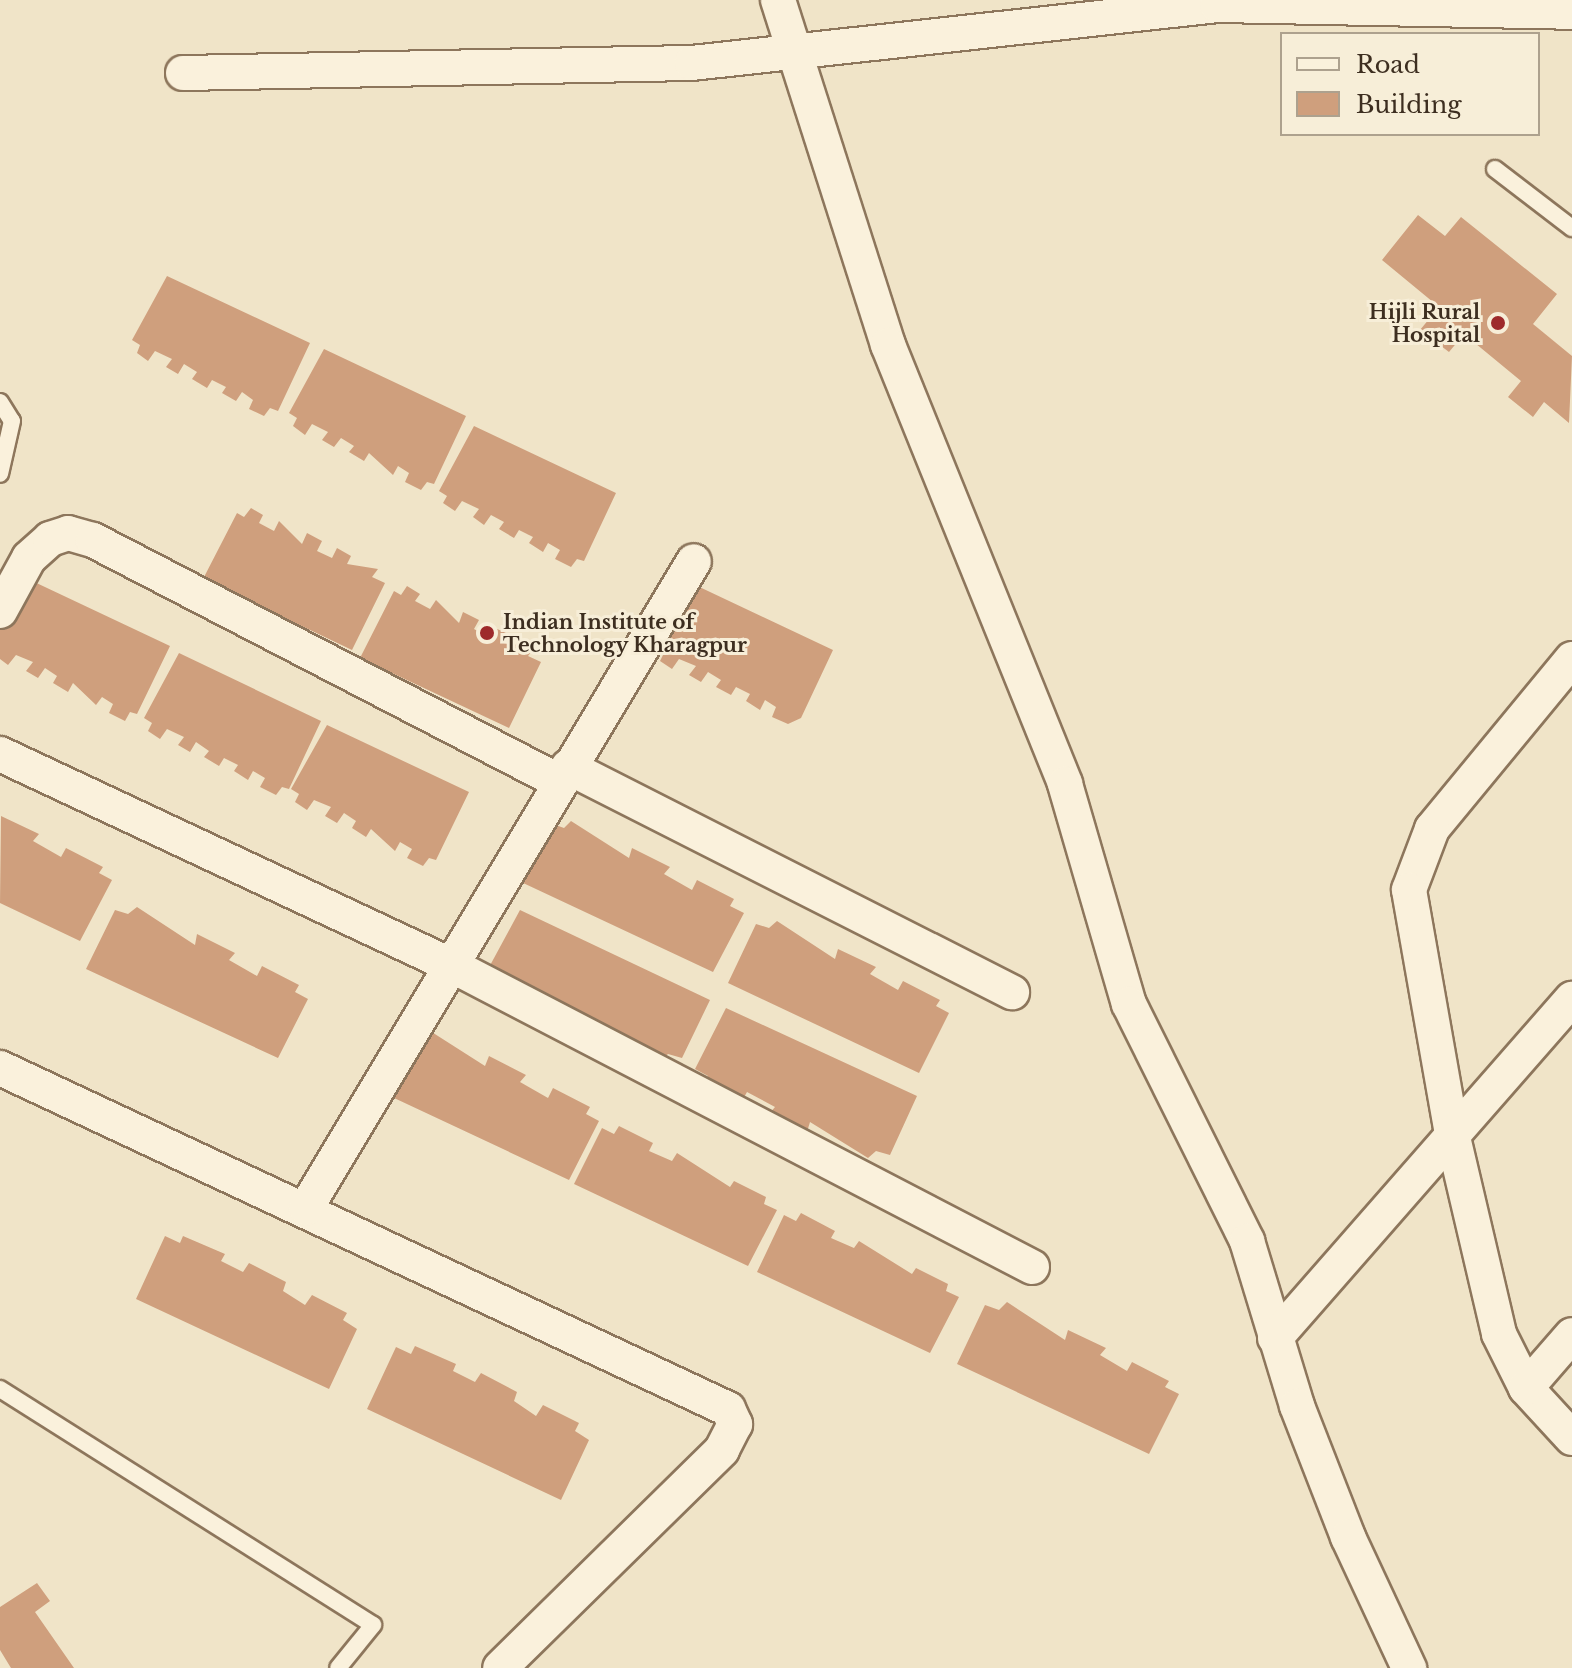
<!DOCTYPE html>
<html>
<head>
<meta charset="utf-8">
<style>
	body { margin:0 }
	#map { position:relative; width:1572px; height:1668px; overflow:hidden; background:#f0e4c8; font-family:"Libre Baskerville",serif }
	div>[style] { position:absolute }
	.building>* { inset:0; background:#cf9f7d }
	.roads { filter:drop-shadow(2px 0 #8d765c) drop-shadow(-2px 0 #8d765c) drop-shadow(0 2px #8d765c) drop-shadow(0 -2px #8d765c) }
	.service>* { height:16px; margin:-8px; padding:0 8px; transform-origin:8px; border-radius:8px; background:#faf1dc }
	.minor>* { height:34px; margin:-17px; padding:0 17px; transform-origin:17px; border-radius:17px; background:#faf1dc }
	.dots>* { width:22px; height:22px; translate:-50% -50%; box-sizing:border-box; border:4px solid #f7eed8; border-radius:50% }
	span { translate:-50% -50%; white-space:nowrap; text-align:center; line-height:1.15; -webkit-text-stroke:6px #f7eed8; paint-order:stroke }
	.poi-label { font-size:20px; color:#3d2e20; font-weight:700 }
	.right { translate:-100% -50%; text-align:right }
	.left { translate:0 -50%; text-align:left }
	.legend { position:absolute; left:1280px; top:32px; width:260px; height:104px; box-sizing:border-box; background:#f7eed8; border:2px solid #ada18e; margin:0; padding:10px 14px; list-style:none; font-size:24px; color:#3d2e20 }
	.legend li { display:flex; align-items:center; gap:16px; height:40px }
	.legend b { width:40px; border:2px solid #ada18e }
</style>
</head>
<body>
<div id="map">
	<div class="building">
		<i style="clip-path:polygon(1418px 215px,1445px 236px,1461px 217px,1557px 294px,1533px 324px,1572px 356px,1569px 423px,1544px 402px,1533px 417px,1508px 397px,1521px 381px,1464px 334px,1449px 352px,1420px 330px,1439px 307px,1382px 260px)"></i>
		<i style="clip-path:polygon(167px 276px,310px 343px,278px 411px,270px 408px,264px 416px,249px 409px,253px 400px,242px 392px,236px 401px,222px 393px,226px 387px,212px 380px,207px 388px,192px 379px,197px 372px,184px 364px,178px 374px,166px 367px,172px 359px,155px 351px,148px 361px,137px 353px,140px 345px,132px 340px)"></i>
		<i style="clip-path:polygon(324px 349px,466px 416px,434px 484px,427px 482px,421px 490px,405px 482px,409px 473px,398px 466px,393px 475px,369px 453px,364px 461px,349px 452px,354px 446px,341px 438px,334px 447px,322px 440px,328px 432px,312px 424px,305px 435px,293px 426px,297px 418px,289px 413px)"></i>
		<i style="clip-path:polygon(474px 426px,616px 493px,584px 561px,577px 559px,571px 567px,555px 559px,560px 550px,548px 543px,543px 552px,529px 543px,533px 537px,519px 530px,514px 538px,499px 529px,504px 522px,491px 515px,484px 525px,473px 517px,479px 509px,462px 501px,455px 511px,443px 503px,447px 496px,439px 491px)"></i>
		<i style="clip-path:polygon(251px 508px,263px 515px,259px 523px,274px 531px,279px 521px,302px 544px,307px 533px,322px 541px,317px 551px,332px 558px,337px 548px,351px 556px,347px 564px,378px 569px,372px 577px,385px 583px,352px 650px,203px 579px,237px 513px,244px 517px)"></i>
		<i style="clip-path:polygon(28px 579px,170px 646px,137px 714px,130px 712px,125px 721px,109px 713px,113px 704px,102px 697px,96px 705px,73px 683px,68px 692px,53px 683px,57px 676px,45px 668px,38px 678px,26px 671px,33px 662px,16px 655px,8px 665px,0 659px,0 630px)"></i>
		<i style="clip-path:polygon(691px 583px,833px 650px,801px 718px,788px 724px,772px 717px,776px 707px,765px 700px,760px 710px,746px 701px,750px 694px,736px 687px,731px 695px,716px 687px,721px 680px,708px 672px,701px 682px,689px 675px,696px 666px,679px 659px,672px 669px,660px 661px,664px 653px,656px 648px)"></i>
		<i style="clip-path:polygon(407px 586px,420px 594px,415px 601px,430px 609px,436px 600px,459px 623px,463px 612px,479px 620px,474px 629px,488px 637px,493px 627px,508px 634px,503px 643px,535px 647px,528px 656px,541px 662px,509px 728px,360px 658px,394px 591px,401px 595px)"></i>
		<i style="clip-path:polygon(179px 653px,321px 721px,289px 789px,282px 787px,276px 795px,260px 787px,265px 778px,253px 771px,248px 780px,234px 771px,238px 765px,224px 758px,219px 766px,204px 757px,209px 751px,196px 742px,190px 752px,178px 745px,184px 737px,167px 729px,160px 739px,148px 731px,152px 723px,144px 718px)"></i>
		<i style="clip-path:polygon(327px 725px,469px 792px,436px 860px,429px 858px,423px 866px,407px 858px,412px 849px,400px 842px,395px 851px,371px 829px,366px 837px,352px 828px,356px 821px,344px 813px,337px 823px,325px 816px,331px 807px,314px 800px,307px 810px,295px 802px,299px 794px,291px 789px)"></i>
		<i style="clip-path:polygon(1px 816px,39px 834px,33px 841px,61px 857px,66px 848px,103px 867px,99px 873px,112px 880px,80px 941px,0 903px)"></i>
		<i style="clip-path:polygon(571px 821px,629px 858px,632px 848px,670px 867px,664px 874px,692px 890px,697px 880px,734px 899px,730px 906px,744px 913px,713px 972px,521px 882px,550px 823px,564px 828px)"></i>
		<i style="clip-path:polygon(137px 907px,195px 945px,197px 934px,235px 953px,229px 960px,257px 976px,262px 966px,299px 985px,295px 992px,308px 999px,278px 1058px,86px 969px,115px 910px,128px 914px)"></i>
		<i style="clip-path:polygon(520px 910px,710px 1000px,682px 1058px,668px 1054px,660px 1061px,487px 971px)"></i>
		<i style="clip-path:polygon(777px 921px,835px 959px,838px 949px,876px 967px,870px 974px,898px 990px,903px 981px,940px 1000px,936px 1006px,949px 1013px,919px 1073px,728px 983px,756px 924px,769px 928px)"></i>
		<i style="clip-path:polygon(726px 1008px,917px 1096px,890px 1155px,876px 1151px,868px 1158px,810px 1122px,807px 1132px,769px 1114px,775px 1107px,747px 1092px,742px 1101px,704px 1082px,708px 1076px,695px 1069px)"></i>
		<i style="clip-path:polygon(427px 1029px,485px 1066px,489px 1056px,526px 1075px,520px 1082px,548px 1098px,553px 1088px,590px 1107px,586px 1114px,599px 1121px,569px 1180px,377px 1090px)"></i>
		<i style="clip-path:polygon(619px 1126px,653px 1143px,649px 1151px,672px 1161px,677px 1153px,730px 1187px,734px 1181px,766px 1197px,764px 1204px,777px 1210px,748px 1266px,574px 1184px,602px 1128px,614px 1134px)"></i>
		<i style="clip-path:polygon(801px 1213px,835px 1231px,831px 1238px,854px 1248px,859px 1241px,912px 1274px,916px 1268px,948px 1284px,946px 1291px,959px 1297px,930px 1353px,757px 1272px,784px 1215px,796px 1221px)"></i>
		<i style="clip-path:polygon(165px 1236px,180px 1243px,183px 1236px,225px 1254px,221px 1261px,243px 1272px,249px 1263px,286px 1282px,283px 1291px,305px 1305px,312px 1295px,347px 1313px,343px 1320px,357px 1329px,329px 1389px,136px 1299px)"></i>
		<i style="clip-path:polygon(1007px 1302px,1065px 1340px,1068px 1330px,1106px 1348px,1100px 1355px,1127px 1371px,1132px 1362px,1169px 1381px,1165px 1387px,1179px 1394px,1149px 1454px,957px 1364px,985px 1305px,999px 1310px)"></i>
		<i style="clip-path:polygon(415px 1346px,456px 1364px,453px 1371px,475px 1382px,481px 1373px,517px 1392px,514px 1401px,536px 1416px,543px 1405px,579px 1423px,575px 1431px,589px 1440px,561px 1500px,367px 1409px,396px 1347px,411px 1354px)"></i>
		<i style="clip-path:polygon(37px 1583px,50px 1601px,35px 1612px,74px 1668px,11px 1668px,0 1650px,0 1607px)"></i>
	</div>
	<div class="roads">
		<div class="service">
			<i style="left:1495px;top:169px;width:97px;rotate:37.5deg"></i>
			<i style="left:0;top:402px;width:22px;rotate:58deg"></i>
			<i style="left:12px;top:421px;width:54px;rotate:102.8deg"></i>
			<i style="left:0;top:1389px;width:441px;rotate:32.3deg"></i>
			<i style="left:373px;top:1625px;width:55px;rotate:129.1deg"></i>
		</div>
		<div class="minor">
			<i style="left:778px;top:0;width:362px;rotate:72.3deg"></i>
			<i style="left:888px;top:345px;width:473px;rotate:68deg"></i>
			<i style="left:1065px;top:784px;width:229px;rotate:73.8deg"></i>
			<i style="left:1129px;top:1004px;width:265px;rotate:63.5deg"></i>
			<i style="left:1247px;top:1241px;width:172px;rotate:73.1deg"></i>
			<i style="left:1297px;top:1406px;width:141px;rotate:68.7deg"></i>
			<i style="left:1348px;top:1537px;width:145px;rotate:65deg"></i>
			<i style="left:183px;top:73px;width:509px;rotate:-1.13deg"></i>
			<i style="left:692px;top:63px;width:528px;rotate:-6.3deg"></i>
			<i style="left:1217px;top:5px;width:355px;rotate:1.1deg"></i>
			<i style="left:0;top:611px;width:60px;rotate:-61.3deg"></i>
			<i style="left:29px;top:558px;width:28px;rotate:-42deg"></i>
			<i style="left:50px;top:539px;width:19px;rotate:-18deg"></i>
			<i style="left:68px;top:533px;width:26px;rotate:16deg"></i>
			<i style="left:93px;top:540px;width:526px;rotate:27.39deg"></i>
			<i style="left:1572px;top:659px;width:220px;rotate:129.5deg"></i>
			<i style="left:1432px;top:829px;width:65px;rotate:110.7deg"></i>
			<i style="left:1409px;top:890px;width:247px;rotate:80deg"></i>
			<i style="left:1452px;top:1133px;width:206px;rotate:76.8deg"></i>
			<i style="left:1499px;top:1334px;width:60px;rotate:63.4deg"></i>
			<i style="left:1526px;top:1388px;width:68px;rotate:47.4deg"></i>
			<i style="left:0;top:754px;width:496px;rotate:25.1deg"></i>
			<i style="left:449px;top:964px;width:657px;rotate:27.46deg"></i>
			<i style="left:568px;top:767px;width:498px;rotate:26.9deg"></i>
			<i style="left:0;top:1068px;width:804px;rotate:25.1deg"></i>
			<i style="left:728px;top:1409px;width:17px;rotate:65deg"></i>
			<i style="left:735px;top:1424px;width:29px;rotate:117deg"></i>
			<i style="left:722px;top:1450px;width:311px;rotate:135.5deg"></i>
			<i style="left:306px;top:1208px;width:754px;rotate:-59.05deg"></i>
			<i style="left:1275px;top:1338px;width:451px;rotate:-48.8deg"></i>
			<i style="left:1526px;top:1388px;width:70px;rotate:-49deg"></i>
		</div>
	</div>
	<div class="dots">
		<i style="left:1498px;top:323px;background:#9e2a2b"></i>
		<i style="left:487px;top:633px;background:#9e2a2b"></i>
	</div>
	<div class="poi-label">
		<span class="right" style="left:1480px;top:324px">Hijli Rural<br>Hospital</span>
		<span class="left" style="left:503px;top:634px">Indian Institute of<br>Technology Kharagpur</span>
	</div>
	<ul class="legend">
	<li><b style="height:10px;background:#faf1dc"></b>Road</li>
	<li><b style="height:22px;background:#cf9f7d"></b>Building</li>
	</ul>
</div>
</body>
</html>
